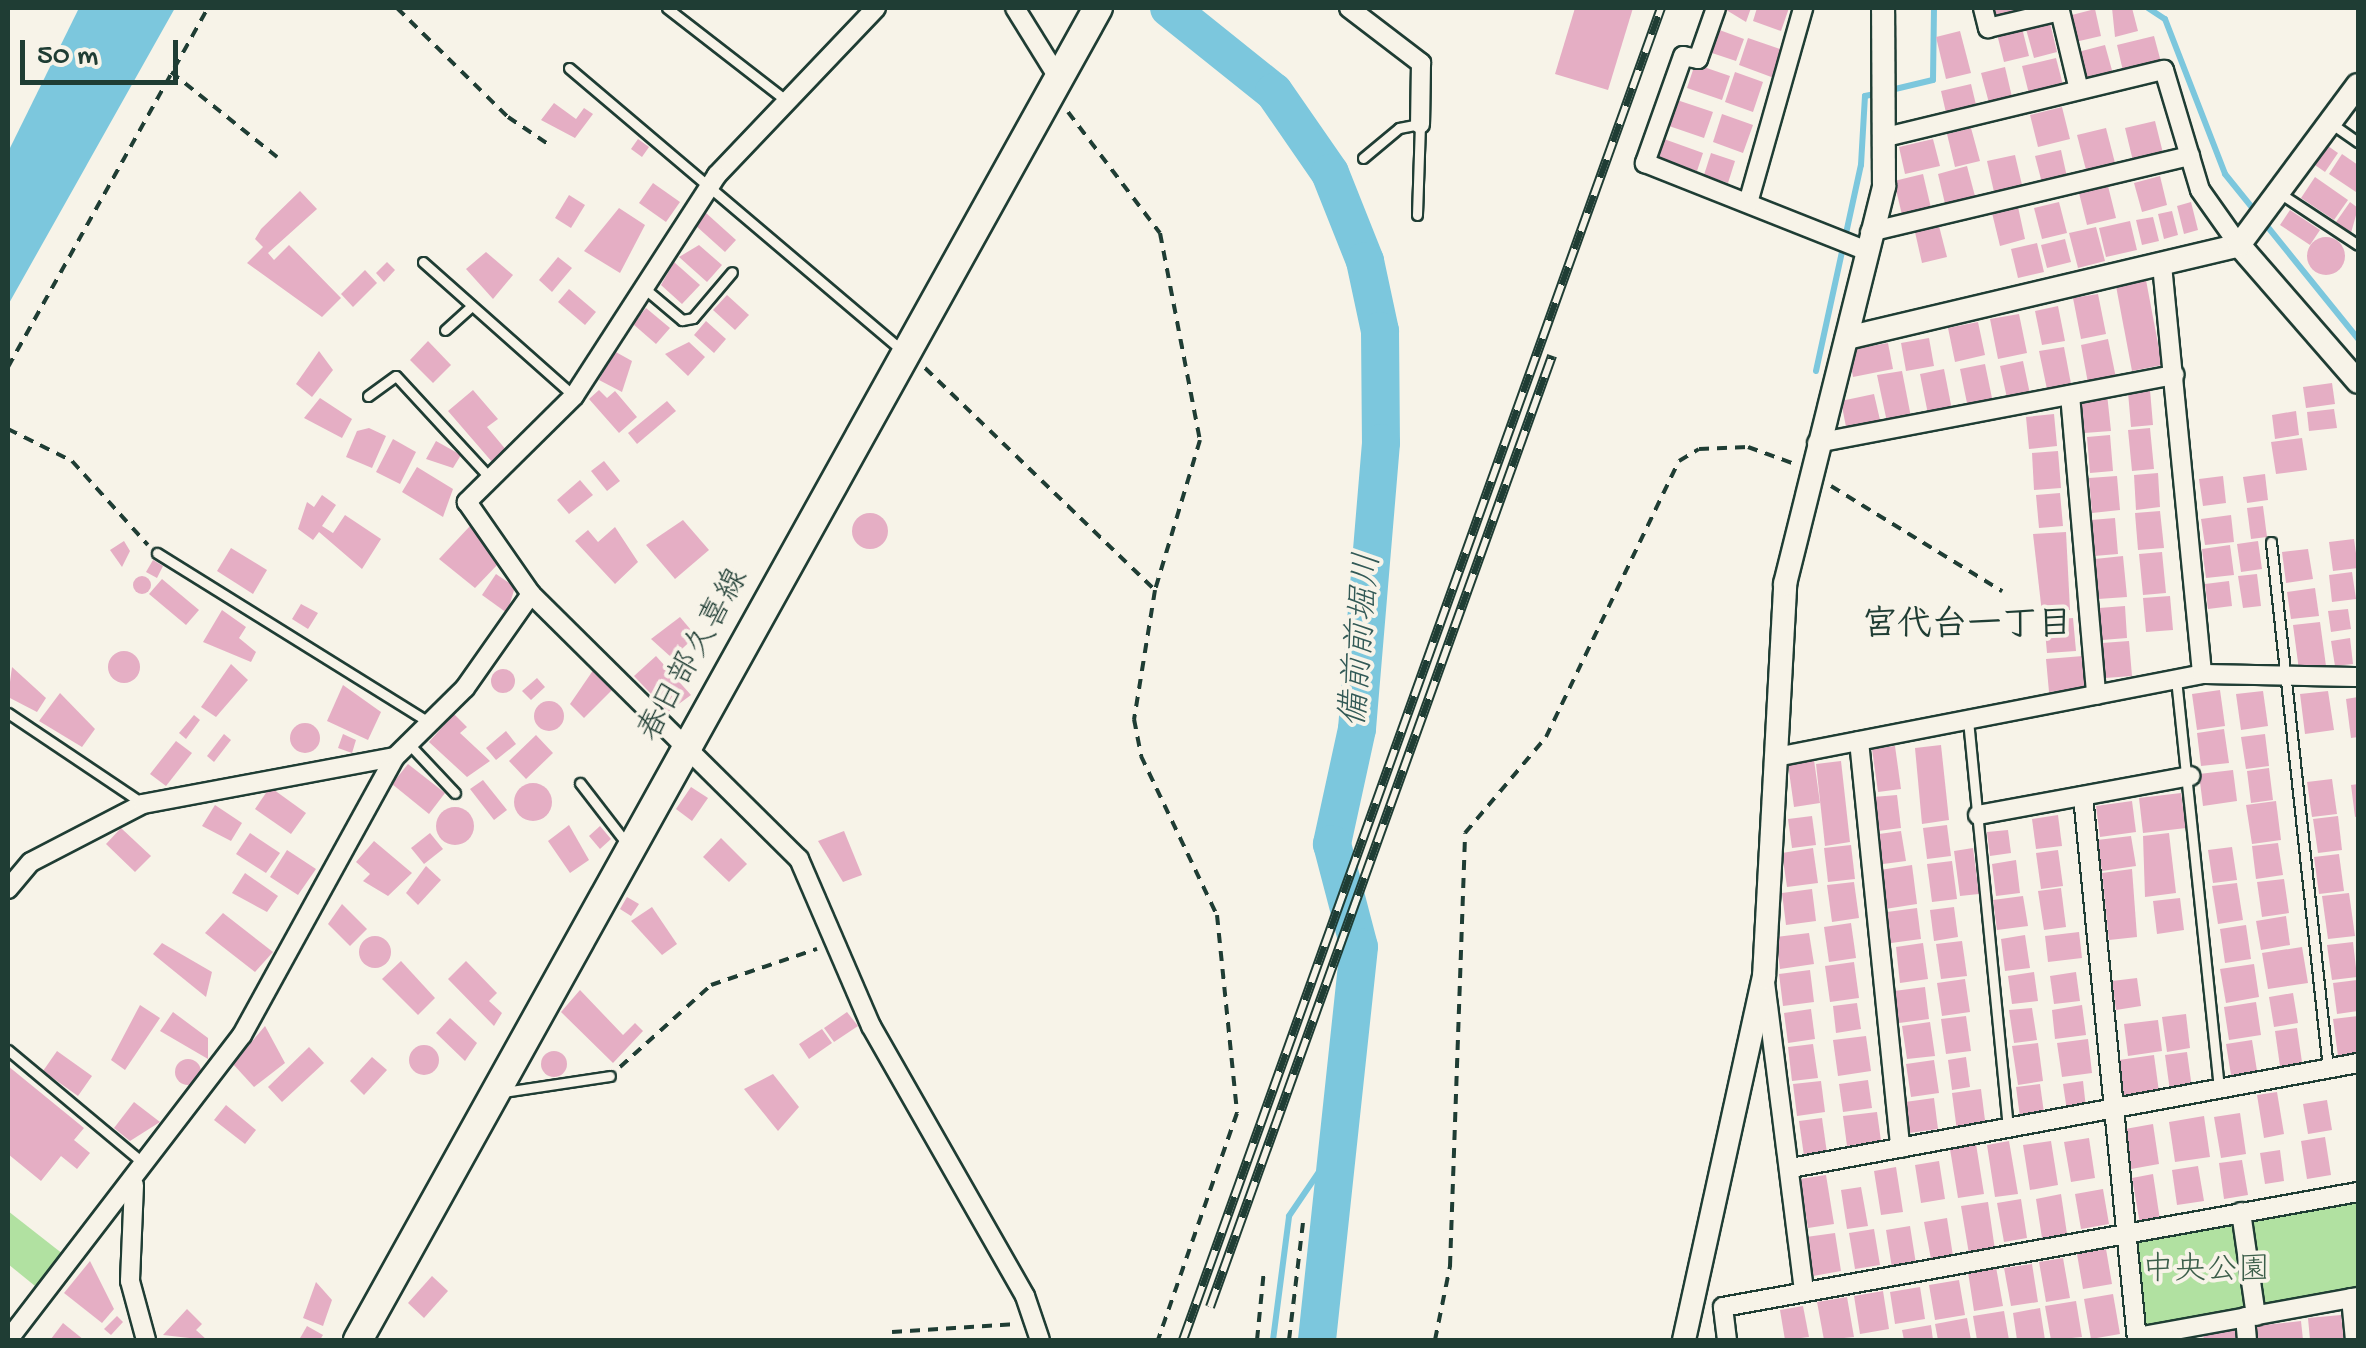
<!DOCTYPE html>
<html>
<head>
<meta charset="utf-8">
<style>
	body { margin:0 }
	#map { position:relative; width:2366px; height:1348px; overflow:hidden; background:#f7f3e8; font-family:"Gochi Hand","Klee One",sans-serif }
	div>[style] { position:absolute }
	.green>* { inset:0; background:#b1e1a1 }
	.water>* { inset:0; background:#7cc7dd }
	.stream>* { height:6px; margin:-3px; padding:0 3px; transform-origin:3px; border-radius:3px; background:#7cc7dd }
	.river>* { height:38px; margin:-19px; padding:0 19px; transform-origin:19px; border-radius:19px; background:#7cc7dd }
	.building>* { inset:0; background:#e5aec4 }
	.round { border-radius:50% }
	.path>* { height:4px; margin-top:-2px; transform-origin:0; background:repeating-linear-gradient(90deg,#1f3d34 0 10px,transparent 0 18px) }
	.roads { filter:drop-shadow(2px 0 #1f3d34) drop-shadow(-2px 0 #1f3d34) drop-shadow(0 2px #1f3d34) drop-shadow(0 -2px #1f3d34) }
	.service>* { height:9px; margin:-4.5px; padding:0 4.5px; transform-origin:4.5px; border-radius:4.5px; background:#f7f3e8 }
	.minor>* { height:18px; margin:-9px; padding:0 9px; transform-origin:9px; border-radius:9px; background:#f7f3e8 }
	.tertiary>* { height:22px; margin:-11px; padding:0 11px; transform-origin:11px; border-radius:11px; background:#f7f3e8 }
	.primary>* { height:28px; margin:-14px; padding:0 14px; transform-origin:14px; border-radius:14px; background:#f7f3e8 }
	.rail>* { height:10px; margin-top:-5px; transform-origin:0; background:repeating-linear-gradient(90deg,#f7f3e8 0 19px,#1f3d34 0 38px); box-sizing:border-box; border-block:2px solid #1f3d34 }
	span { translate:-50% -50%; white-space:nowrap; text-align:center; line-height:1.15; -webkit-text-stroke:8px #f7f3e8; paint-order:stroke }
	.street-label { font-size:32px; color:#1f3d34 }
	.park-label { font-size:32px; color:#3c5e4a }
	.neighbourhood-label { font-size:35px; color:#1f3d34; font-weight:700 }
	.water-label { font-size:35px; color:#325956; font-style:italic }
	.frame { position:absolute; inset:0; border:10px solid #1f3d34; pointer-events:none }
	.scale { position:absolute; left:20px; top:40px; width:158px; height:45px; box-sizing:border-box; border:5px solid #1f3d34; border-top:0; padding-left:12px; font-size:30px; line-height:35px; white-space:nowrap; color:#1f3d34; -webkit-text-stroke:8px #f7f3e8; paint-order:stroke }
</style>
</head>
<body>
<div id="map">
	<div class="green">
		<i style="clip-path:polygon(2358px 1192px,2358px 1297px,2137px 1337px,2126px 1233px)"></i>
		<i style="clip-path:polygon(8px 1211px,68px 1258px,40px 1290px,8px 1264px)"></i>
	</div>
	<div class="water">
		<i style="clip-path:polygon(79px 8px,175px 8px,8px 305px,8px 152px)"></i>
	</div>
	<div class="stream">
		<i style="left:2148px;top:8px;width:20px;rotate:33deg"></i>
		<i style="left:2165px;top:19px;width:166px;rotate:68.8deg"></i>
		<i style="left:2225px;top:174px;width:212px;rotate:51.1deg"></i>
		<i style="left:1891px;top:90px;width:43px;rotate:-13.4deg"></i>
		<i style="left:1933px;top:80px;width:72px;rotate:-89.2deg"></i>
		<i style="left:1816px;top:371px;width:211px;rotate:-77.7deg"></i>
		<i style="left:1861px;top:165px;width:69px;rotate:-86.7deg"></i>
		<i style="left:1865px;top:96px;width:14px;rotate:-12deg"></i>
		<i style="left:1273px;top:1340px;width:125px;rotate:-82.6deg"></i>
		<i style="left:1289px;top:1216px;width:91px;rotate:-55.8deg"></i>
	</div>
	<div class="river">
		<i style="left:1169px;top:8px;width:134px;rotate:38.7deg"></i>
		<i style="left:1274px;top:92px;width:98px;rotate:55.3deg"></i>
		<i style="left:1330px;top:173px;width:95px;rotate:68.3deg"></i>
		<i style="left:1365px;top:261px;width:72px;rotate:77.9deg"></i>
		<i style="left:1380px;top:331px;width:112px;rotate:89.5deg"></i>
		<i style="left:1381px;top:443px;width:287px;rotate:94.8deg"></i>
		<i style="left:1357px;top:729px;width:118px;rotate:102.3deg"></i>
		<i style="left:1332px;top:844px;width:106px;rotate:75.3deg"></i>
		<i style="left:1359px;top:947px;width:395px;rotate:96.1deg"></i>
	</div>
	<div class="building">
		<i style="clip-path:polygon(1575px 8px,1633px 8px,1608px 90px,1555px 74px)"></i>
		<i style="clip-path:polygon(1723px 8px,1751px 8px,1746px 22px)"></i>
		<i style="clip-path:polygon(1757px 8px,1789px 8px,1781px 31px,1753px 21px)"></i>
		<i style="clip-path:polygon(1994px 8px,2022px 8px,2023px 12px,1997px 18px)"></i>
		<i style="clip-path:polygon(2112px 8px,2132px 8px,2138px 31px,2115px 37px)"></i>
		<i style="clip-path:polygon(2095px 9px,2101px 36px,2075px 42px,2068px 16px)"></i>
		<i style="clip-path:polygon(2050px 23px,2057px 52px,2034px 58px,2026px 29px)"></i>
		<i style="clip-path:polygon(1714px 28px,1744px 39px,1736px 61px,1706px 51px)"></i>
		<i style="clip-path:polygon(2022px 28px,2029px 56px,2004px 62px,1997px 34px)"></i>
		<i style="clip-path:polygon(1960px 31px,1971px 73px,1946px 79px,1936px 37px)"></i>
		<i style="clip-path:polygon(2154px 36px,2161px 62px,2123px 71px,2117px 45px)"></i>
		<i style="clip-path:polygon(1748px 38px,1783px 50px,1774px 78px,1739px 65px)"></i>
		<i style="clip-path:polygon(2105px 45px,2113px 74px,2085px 81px,2078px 52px)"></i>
		<i style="clip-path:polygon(2056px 58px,2063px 85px,2029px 94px,2022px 66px)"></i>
		<i style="clip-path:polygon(1695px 64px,1730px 76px,1722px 100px,1687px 88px)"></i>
		<i style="clip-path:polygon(2005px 67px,2012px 97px,1989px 103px,1981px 73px)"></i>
		<i style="clip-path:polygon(1735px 72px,1763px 82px,1753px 112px,1725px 102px)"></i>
		<i style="clip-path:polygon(1971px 84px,1977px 109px,1947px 117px,1941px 91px)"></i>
		<i style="clip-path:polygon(1677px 100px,1713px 112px,1704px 138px,1669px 126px)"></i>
		<i style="clip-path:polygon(554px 103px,576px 119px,584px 108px,593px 114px,575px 138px,541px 120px)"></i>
		<i style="clip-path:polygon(2062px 107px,2070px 139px,2038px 147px,2030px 115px)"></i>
		<i style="clip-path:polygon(1722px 114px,1753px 125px,1743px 153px,1713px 142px)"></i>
		<i style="clip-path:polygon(2155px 121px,2163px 153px,2133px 161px,2125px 128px)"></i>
		<i style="clip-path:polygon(1971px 128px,1980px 161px,1955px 167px,1947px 134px)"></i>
		<i style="clip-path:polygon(2106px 128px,2115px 163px,2086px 170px,2077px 135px)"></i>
		<i style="clip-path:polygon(638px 139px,649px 147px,642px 157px,631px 149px)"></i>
		<i style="clip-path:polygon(1664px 139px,1703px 153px,1697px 171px,1657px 158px)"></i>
		<i style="clip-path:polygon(1933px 139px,1940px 166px,1905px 174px,1899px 147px)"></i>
		<i style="clip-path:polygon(2328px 146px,2338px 153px,2325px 172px,2315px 165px)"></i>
		<i style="clip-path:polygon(2061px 150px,2067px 177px,2042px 183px,2035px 156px)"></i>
		<i style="clip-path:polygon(1711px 153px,1735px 161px,1728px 183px,1704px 175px)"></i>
		<i style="clip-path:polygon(2342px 154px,2358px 165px,2356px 192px,2329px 174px)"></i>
		<i style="clip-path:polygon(2015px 155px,2022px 185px,1994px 192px,1987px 161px)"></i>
		<i style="clip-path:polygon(1967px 166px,1976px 200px,1946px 208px,1938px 174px)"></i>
		<i style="clip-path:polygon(1923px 174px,1931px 208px,1902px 215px,1894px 181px)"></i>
		<i style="clip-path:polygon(2160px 176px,2167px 205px,2142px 212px,2134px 183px)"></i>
		<i style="clip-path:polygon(2315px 177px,2348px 200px,2334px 220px,2301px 198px)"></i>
		<i style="clip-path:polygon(2107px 182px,2116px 218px,2087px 225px,2078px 189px)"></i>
		<i style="clip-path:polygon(653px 183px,680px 202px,666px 222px,639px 203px)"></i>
		<i style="clip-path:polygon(300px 191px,317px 209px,268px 253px,274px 260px,289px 245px,341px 298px,322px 317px,247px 263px,263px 247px,255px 239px,261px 229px)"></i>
		<i style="clip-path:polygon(569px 195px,585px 205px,571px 228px,555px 218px)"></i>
		<i style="clip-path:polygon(2059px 202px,2067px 233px,2042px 239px,2034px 208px)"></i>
		<i style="clip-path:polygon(2191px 202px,2198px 230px,2184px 234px,2177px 206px)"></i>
		<i style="clip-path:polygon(2350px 202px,2358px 208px,2351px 233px,2336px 222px)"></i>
		<i style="clip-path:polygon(2018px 207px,2025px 239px,2000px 246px,1992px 213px)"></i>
		<i style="clip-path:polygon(619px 208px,645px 225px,620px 273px,584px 251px)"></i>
		<i style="clip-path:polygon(2290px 210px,2320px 230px,2310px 245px,2280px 225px)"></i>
		<i style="clip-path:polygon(2172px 211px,2178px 235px,2164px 239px,2158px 214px)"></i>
		<i style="clip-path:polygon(706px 213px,736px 240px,725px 252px,695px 225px)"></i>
		<i style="clip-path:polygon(2153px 217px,2159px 241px,2142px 245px,2136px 220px)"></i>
		<i style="clip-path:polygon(2130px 221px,2137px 250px,2106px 257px,2099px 228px)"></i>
		<i style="clip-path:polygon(1939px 226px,1947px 257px,1922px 263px,1915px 232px)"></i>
		<i style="clip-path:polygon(2096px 227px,2105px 261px,2078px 268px,2069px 233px)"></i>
		<i class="round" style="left:2307px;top:237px;width:38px;height:38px"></i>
		<i style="clip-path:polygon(2065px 239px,2071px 262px,2047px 268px,2041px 245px)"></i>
		<i style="clip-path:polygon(2037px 243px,2044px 272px,2018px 278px,2011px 249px)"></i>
		<i style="clip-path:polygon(699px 245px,722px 265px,707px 282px,679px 257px)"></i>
		<i style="clip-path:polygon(486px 252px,513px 275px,493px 299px,466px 269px)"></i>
		<i style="clip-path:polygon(558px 257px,572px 268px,552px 292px,539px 280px)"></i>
		<i style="clip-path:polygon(387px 262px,395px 270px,384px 282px,376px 273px)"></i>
		<i style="clip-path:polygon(674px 262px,700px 285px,682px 304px,661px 285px)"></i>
		<i style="clip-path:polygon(365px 270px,377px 283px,353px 307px,341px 294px)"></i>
		<i style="clip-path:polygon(2146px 280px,2162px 365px,2132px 371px,2116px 286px)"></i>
		<i style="clip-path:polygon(569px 289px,596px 312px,585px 325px,558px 302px)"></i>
		<i style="clip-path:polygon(2098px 294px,2106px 334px,2081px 339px,2073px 298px)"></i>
		<i style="clip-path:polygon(727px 295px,749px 315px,735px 330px,713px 310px)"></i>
		<i style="clip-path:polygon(2058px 306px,2065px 341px,2042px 345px,2035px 311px)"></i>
		<i style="clip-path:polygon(646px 308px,670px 328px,656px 344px,633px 324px)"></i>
		<i style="clip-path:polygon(2019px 314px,2027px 353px,1998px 359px,1990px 319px)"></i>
		<i style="clip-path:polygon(706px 321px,726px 339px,714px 353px,694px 335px)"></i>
		<i style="clip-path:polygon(1978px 322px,1985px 355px,1955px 362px,1948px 328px)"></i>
		<i style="clip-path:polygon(1929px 338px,1934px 366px,1906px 371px,1901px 343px)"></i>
		<i style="clip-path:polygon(2108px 339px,2116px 378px,2088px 383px,2081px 345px)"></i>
		<i style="clip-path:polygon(428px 341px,451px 365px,433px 383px,410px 360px)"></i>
		<i style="clip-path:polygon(689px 342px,705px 357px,688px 376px,665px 354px)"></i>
		<i style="clip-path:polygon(1888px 343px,1893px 369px,1853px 377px,1848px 350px)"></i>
		<i style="clip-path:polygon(2064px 347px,2072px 389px,2048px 394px,2039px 351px)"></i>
		<i style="clip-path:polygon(319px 351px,333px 370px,312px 397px,296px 384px)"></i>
		<i style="clip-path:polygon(614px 351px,632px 361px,622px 392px,599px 380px)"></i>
		<i style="clip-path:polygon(2023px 361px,2030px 394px,2007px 398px,2000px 366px)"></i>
		<i style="clip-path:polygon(1985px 364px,1993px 403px,1968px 408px,1960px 369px)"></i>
		<i style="clip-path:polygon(1944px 369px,1953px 415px,1929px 419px,1920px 374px)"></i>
		<i style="clip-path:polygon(1902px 371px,1911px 417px,1887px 422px,1877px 375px)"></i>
		<i style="clip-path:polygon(2332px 383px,2335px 404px,2306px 408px,2303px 387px)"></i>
		<i style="clip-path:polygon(473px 390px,498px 419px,487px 427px,507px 451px,493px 463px,448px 411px)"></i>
		<i style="clip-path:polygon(599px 390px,607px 398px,615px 391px,637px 417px,619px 433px,589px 399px)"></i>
		<i style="clip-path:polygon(2150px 390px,2153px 425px,2131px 427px,2128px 392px)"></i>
		<i style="clip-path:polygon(1874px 394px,1880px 420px,1846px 427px,1841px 401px)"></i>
		<i style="clip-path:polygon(2107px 394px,2111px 431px,2084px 433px,2081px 396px)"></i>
		<i style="clip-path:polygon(320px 398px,352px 419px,342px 438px,304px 418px)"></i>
		<i style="clip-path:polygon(667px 401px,676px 411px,637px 444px,628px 433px)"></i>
		<i style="clip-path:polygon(2334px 409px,2337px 428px,2309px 431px,2307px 412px)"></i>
		<i style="clip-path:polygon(2296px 411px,2299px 435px,2275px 439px,2272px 415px)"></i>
		<i style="clip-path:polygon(2054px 414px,2057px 446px,2029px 449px,2026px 417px)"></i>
		<i style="clip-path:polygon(369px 428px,386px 436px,372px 468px,346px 457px,357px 431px)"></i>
		<i style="clip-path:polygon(2150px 428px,2154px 469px,2132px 471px,2128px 430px)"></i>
		<i style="clip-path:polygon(2110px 435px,2113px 471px,2090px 473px,2087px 437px)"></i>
		<i style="clip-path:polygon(2302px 438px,2307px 470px,2276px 474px,2271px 442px)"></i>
		<i style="clip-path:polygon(393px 439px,416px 452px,400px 484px,376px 472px)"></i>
		<i style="clip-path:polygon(436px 441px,461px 455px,453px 468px,426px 459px)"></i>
		<i style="clip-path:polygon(2058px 451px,2061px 488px,2034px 490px,2032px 453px)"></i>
		<i style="clip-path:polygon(604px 461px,620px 481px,607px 491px,591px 471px)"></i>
		<i style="clip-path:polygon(417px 467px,453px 489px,443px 517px,402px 492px)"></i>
		<i style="clip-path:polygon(2158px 473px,2160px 507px,2136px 510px,2134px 475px)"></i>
		<i style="clip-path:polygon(2265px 474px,2268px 500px,2247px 503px,2243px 477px)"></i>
		<i style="clip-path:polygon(2117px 476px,2120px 510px,2092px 513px,2089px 478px)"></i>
		<i style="clip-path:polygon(2223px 476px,2226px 503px,2203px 506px,2199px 479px)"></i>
		<i style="clip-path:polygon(580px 480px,593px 495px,569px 514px,557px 500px)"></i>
		<i style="clip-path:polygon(2060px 493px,2063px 526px,2039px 528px,2036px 495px)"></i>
		<i style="clip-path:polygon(322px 495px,336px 505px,322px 526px,333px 533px,345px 515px,381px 539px,362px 569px,319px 532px,313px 540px,298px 529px,307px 502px,314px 507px)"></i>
		<i style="clip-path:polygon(2263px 506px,2267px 537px,2251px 539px,2247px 508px)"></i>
		<i style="clip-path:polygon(2160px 511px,2164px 548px,2138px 550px,2135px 513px)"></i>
		<i class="round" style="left:852px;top:513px;width:36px;height:36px"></i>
		<i style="clip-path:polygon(2231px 515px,2234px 542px,2205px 545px,2201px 519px)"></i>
		<i style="clip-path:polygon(2115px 518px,2118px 554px,2094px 556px,2091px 520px)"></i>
		<i style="clip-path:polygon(683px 520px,709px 550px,675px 579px,646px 545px)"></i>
		<i style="clip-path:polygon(470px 526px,500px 562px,475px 588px,439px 559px)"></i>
		<i style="clip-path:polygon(615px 527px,638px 562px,615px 584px,575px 541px,588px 530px,598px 542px)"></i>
		<i style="clip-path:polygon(2066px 532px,2070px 610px,2042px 613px,2033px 534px)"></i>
		<i style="clip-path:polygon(2354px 539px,2358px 568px,2333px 571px,2329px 542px)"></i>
		<i style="clip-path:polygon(124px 541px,130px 551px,122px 567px,110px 550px)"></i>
		<i style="clip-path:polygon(2258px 541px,2262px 569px,2241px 572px,2237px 544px)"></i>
		<i style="clip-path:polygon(2230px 545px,2234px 575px,2206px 578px,2202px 549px)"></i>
		<i style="clip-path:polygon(231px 548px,267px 570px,253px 594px,217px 571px)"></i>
		<i style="clip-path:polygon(2308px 549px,2313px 579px,2286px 583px,2282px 552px)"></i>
		<i style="clip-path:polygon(2162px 552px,2166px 593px,2143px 595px,2139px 554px)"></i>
		<i style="clip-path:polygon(2123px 556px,2127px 597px,2098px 599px,2095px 559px)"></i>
		<i style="clip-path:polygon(153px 560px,163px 566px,157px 578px,146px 572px)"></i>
		<i style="clip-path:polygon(2352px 572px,2356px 599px,2332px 602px,2329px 575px)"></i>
		<i style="clip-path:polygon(496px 574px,515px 587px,507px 613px,482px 595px)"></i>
		<i style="clip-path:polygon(2257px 574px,2261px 606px,2243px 608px,2238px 576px)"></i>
		<i class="round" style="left:133px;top:576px;width:18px;height:18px"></i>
		<i style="clip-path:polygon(162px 579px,199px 610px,186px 625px,149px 594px)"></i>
		<i style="clip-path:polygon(2229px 581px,2232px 606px,2208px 609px,2205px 584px)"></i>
		<i style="clip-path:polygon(2315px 588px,2319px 616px,2291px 619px,2287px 592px)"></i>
		<i style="clip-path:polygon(2170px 596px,2173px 630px,2146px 632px,2143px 598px)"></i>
		<i style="clip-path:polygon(301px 604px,318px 613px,308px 629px,292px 619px)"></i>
		<i style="clip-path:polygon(2125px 606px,2127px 638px,2102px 640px,2099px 608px)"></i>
		<i style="clip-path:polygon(2348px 609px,2351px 629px,2331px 632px,2328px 611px)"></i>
		<i style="clip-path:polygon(222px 610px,246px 627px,239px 638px,256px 652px,251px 662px,203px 642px)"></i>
		<i style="clip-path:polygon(680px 617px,696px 636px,672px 658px,651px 639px)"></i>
		<i style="clip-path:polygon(2073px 618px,2076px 651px,2047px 653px,2044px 620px)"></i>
		<i style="clip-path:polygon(2320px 622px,2326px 666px,2299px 670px,2293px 625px)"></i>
		<i style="clip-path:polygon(2350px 638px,2353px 664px,2335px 666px,2331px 641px)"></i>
		<i style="clip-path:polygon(2129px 641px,2132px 676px,2105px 678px,2102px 643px)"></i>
		<i class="round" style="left:108px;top:651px;width:32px;height:32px"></i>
		<i style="clip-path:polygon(656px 656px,691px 695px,668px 712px,634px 676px)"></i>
		<i style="clip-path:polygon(2083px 656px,2085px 689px,2049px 692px,2046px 659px)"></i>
		<i style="clip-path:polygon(231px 664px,248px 680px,216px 717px,201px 707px)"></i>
		<i style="clip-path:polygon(12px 667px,46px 698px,37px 712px,8px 697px)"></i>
		<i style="clip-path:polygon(594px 669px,614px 688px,584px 718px,570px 704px)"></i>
		<i class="round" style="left:491px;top:669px;width:24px;height:24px"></i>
		<i style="clip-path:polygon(537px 678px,545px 687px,531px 700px,522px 691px)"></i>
		<i style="clip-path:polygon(343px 685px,381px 712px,368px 740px,327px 721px)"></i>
		<i style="clip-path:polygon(2220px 690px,2225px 726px,2197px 730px,2192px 694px)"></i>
		<i style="clip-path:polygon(2263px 691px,2268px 726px,2241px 730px,2236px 694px)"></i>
		<i style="clip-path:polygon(2328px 691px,2334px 730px,2305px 734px,2300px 694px)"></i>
		<i style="clip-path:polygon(60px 693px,95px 729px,82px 747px,39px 721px)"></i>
		<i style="clip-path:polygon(2358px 697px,2358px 737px,2351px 738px,2346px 699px)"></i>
		<i class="round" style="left:534px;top:701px;width:30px;height:30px"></i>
		<i style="clip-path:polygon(454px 714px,467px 727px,460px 733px,490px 761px,467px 777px,429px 742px)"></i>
		<i style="clip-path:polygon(194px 715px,200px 720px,186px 739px,179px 733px)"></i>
		<i class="round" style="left:290px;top:723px;width:30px;height:30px"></i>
		<i style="clip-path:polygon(2224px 729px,2229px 763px,2201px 766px,2197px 733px)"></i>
		<i style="clip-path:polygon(506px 731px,516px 744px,496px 760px,486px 748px)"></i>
		<i style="clip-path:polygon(224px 734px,231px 740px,214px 762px,207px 756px)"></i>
		<i style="clip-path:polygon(343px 734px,356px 740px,352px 753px,338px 748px)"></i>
		<i style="clip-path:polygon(2265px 734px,2269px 766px,2246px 769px,2241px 737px)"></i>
		<i style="clip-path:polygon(536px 735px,553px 753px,526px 779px,509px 761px)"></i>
		<i style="clip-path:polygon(176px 741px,192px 753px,166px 786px,150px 774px)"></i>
		<i style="clip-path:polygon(1941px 745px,1949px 820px,1922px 824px,1915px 748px)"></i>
		<i style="clip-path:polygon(1895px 746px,1901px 789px,1878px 792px,1872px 749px)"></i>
		<i style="clip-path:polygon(1814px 760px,1820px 803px,1794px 807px,1788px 764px)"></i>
		<i style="clip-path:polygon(1841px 761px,1850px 842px,1825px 846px,1816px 764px)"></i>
		<i style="clip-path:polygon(408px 764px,445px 793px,429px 814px,392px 784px)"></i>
		<i style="clip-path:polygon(2269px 768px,2273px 800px,2251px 803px,2247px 771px)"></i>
		<i style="clip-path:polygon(2233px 770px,2237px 801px,2203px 806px,2199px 774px)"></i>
		<i style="clip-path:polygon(2332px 779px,2337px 814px,2312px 817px,2307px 782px)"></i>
		<i style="clip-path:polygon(483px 780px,507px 810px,494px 820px,470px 789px)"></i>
		<i class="round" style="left:514px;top:783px;width:38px;height:38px"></i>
		<i style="clip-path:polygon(2358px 784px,2358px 816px,2355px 817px,2351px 785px)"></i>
		<i style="clip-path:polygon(270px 787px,306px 813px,291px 834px,255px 809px)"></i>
		<i style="clip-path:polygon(691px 787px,708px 798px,692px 821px,676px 809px)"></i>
		<i style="clip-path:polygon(2181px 793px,2186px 828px,2143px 833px,2139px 798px)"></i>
		<i style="clip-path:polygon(1897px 795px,1901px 828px,1878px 831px,1873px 797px)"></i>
		<i style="clip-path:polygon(2132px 801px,2136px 832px,2100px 837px,2096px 806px)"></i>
		<i style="clip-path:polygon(2276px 801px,2281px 840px,2252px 844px,2246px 805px)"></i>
		<i style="clip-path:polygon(215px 805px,242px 823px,231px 841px,202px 826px)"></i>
		<i class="round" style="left:436px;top:807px;width:38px;height:38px"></i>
		<i style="clip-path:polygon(2058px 815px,2062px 846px,2036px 849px,2032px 819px)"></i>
		<i style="clip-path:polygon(1812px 816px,1816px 845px,1792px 848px,1788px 819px)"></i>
		<i style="clip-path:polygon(2338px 816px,2342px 850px,2318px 853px,2313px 819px)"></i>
		<i style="clip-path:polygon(569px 825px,589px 860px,570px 873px,548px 841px)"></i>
		<i style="clip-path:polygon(1947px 825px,1951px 856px,1927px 859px,1923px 828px)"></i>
		<i style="clip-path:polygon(600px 826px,611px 839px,600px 849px,589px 836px)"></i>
		<i style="clip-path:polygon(121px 828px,151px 856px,135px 872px,106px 844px)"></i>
		<i style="clip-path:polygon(2008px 830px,2011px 853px,1990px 856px,1987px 832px)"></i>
		<i style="clip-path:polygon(844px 831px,862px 875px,843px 882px,818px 841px)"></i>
		<i style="clip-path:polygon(1901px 831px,1906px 861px,1883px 864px,1879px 834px)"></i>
		<i style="clip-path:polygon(250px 833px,280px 853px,266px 873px,236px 854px)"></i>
		<i style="clip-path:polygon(430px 833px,443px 849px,424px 864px,411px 848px)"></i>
		<i style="clip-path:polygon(2169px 833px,2176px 893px,2145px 897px,2143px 836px)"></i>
		<i style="clip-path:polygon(2131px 836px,2136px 866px,2102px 871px,2097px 840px)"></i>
		<i style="clip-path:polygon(721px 838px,747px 864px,729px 882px,703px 857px)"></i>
		<i style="clip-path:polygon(374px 841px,412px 873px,388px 896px,363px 881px,370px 874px,356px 862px)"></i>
		<i style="clip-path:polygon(2278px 843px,2283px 875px,2256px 879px,2252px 846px)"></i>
		<i style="clip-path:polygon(1851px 845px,1855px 879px,1828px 882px,1824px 848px)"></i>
		<i style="clip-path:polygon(2232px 847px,2237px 880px,2213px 883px,2208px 850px)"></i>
		<i style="clip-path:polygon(1813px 848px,1818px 883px,1787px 887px,1782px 853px)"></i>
		<i style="clip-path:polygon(1973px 848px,1979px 894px,1960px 896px,1954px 851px)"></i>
		<i style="clip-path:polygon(287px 850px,316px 869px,298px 895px,270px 877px)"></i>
		<i style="clip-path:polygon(2058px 850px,2063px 886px,2041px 889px,2036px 853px)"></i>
		<i style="clip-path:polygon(2339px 854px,2344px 891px,2319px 894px,2314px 857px)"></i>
		<i style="clip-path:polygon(2016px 860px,2020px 893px,1996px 896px,1992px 864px)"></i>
		<i style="clip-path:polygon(1952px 861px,1957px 899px,1932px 902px,1927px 864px)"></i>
		<i style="clip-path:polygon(1912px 865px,1917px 904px,1885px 909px,1880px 870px)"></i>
		<i style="clip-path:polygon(426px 866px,441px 880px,418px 905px,406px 893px)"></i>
		<i style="clip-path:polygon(2132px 869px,2137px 937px,2109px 940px,2102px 873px)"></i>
		<i style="clip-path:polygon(245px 873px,278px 896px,267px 912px,232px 893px)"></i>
		<i style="clip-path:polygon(2284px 879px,2289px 913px,2262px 917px,2257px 882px)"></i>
		<i style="clip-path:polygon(1854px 882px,1859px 918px,1832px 922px,1827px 885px)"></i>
		<i style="clip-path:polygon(2237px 883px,2243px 920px,2218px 924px,2212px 886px)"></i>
		<i style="clip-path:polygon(2061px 888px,2066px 927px,2044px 930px,2038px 891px)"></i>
		<i style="clip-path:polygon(1812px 889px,1816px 921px,1786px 925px,1782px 893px)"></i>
		<i style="clip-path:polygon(2349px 893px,2355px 936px,2328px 939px,2322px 896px)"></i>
		<i style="clip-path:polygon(2023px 896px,2028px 926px,1997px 930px,1993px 900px)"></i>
		<i style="clip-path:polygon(627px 897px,639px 904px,631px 916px,620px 909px)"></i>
		<i style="clip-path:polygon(2180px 898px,2184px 930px,2157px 934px,2153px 901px)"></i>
		<i style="clip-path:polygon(342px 904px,367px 929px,350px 946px,328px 924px)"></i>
		<i style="clip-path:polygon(652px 907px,677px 944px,662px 955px,631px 921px)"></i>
		<i style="clip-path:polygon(1954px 907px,1958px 937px,1934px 941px,1930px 910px)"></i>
		<i style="clip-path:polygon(1917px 908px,1921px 939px,1891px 943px,1887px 912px)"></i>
		<i style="clip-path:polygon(223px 913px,273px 952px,255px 972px,205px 933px)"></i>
		<i style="clip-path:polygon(2286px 916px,2290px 945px,2261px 950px,2256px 921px)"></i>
		<i style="clip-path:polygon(1851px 923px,1856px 958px,1829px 962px,1824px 927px)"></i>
		<i style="clip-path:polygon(2246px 925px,2251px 959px,2225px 963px,2220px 929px)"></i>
		<i style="clip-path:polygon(2079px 932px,2082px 958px,2048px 962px,2045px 936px)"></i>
		<i style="clip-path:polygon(1809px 933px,1814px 964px,1780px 969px,1776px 937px)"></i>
		<i style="clip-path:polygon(2025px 935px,2030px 968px,2005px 971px,2001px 939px)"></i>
		<i class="round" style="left:359px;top:936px;width:32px;height:32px"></i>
		<i style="clip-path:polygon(1962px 941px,1967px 976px,1941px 979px,1936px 944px)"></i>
		<i style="clip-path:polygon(2353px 942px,2357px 977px,2332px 980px,2327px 945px)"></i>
		<i style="clip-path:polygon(162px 943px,212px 972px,206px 997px,153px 954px)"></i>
		<i style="clip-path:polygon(1923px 943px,1928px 979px,1900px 983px,1896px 947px)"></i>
		<i style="clip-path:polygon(2302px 947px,2308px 983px,2268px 989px,2262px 953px)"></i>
		<i style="clip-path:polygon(401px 961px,435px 998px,418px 1015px,382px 979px)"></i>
		<i style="clip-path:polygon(466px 961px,497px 993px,489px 1001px,502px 1013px,494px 1026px,448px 979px)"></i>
		<i style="clip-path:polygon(1854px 962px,1859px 998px,1830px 1002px,1825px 966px)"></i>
		<i style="clip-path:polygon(2254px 964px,2259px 997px,2226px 1003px,2220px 969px)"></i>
		<i style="clip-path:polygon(1810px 970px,1814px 1002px,1783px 1006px,1779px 974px)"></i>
		<i style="clip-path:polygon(2034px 972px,2038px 1001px,2012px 1004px,2008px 976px)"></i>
		<i style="clip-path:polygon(2076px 972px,2080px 1001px,2054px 1004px,2050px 976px)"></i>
		<i style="clip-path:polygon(2137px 978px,2141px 1006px,2116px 1010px,2112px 981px)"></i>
		<i style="clip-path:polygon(1965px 979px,1970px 1012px,1942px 1016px,1937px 983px)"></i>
		<i style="clip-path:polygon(2357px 980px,2358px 1011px,2337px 1014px,2333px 983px)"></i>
		<i style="clip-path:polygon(1925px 987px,1929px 1019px,1899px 1023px,1894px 991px)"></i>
		<i style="clip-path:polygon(580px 990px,623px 1035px,635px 1023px,643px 1031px,613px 1063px,561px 1012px)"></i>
		<i style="clip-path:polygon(2293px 993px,2298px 1023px,2274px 1027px,2269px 997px)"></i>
		<i style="clip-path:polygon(2256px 1002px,2261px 1035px,2229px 1040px,2224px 1007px)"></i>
		<i style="clip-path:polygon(1857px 1003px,1861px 1029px,1836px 1033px,1833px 1006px)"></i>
		<i style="clip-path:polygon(140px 1005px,160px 1018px,125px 1070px,111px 1060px)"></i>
		<i style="clip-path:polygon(2082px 1005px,2086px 1035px,2055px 1039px,2052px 1010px)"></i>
		<i style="clip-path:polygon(2032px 1008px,2037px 1040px,2014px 1043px,2009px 1010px)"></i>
		<i style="clip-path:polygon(1811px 1009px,1815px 1039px,1788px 1043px,1784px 1013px)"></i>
		<i style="clip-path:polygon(173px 1012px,208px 1038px,208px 1059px,160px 1031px)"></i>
		<i style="clip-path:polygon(847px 1012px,858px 1026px,834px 1042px,824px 1028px)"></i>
		<i style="clip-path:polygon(2186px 1014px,2190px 1048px,2167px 1052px,2162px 1017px)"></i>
		<i style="clip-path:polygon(1966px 1016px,1971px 1051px,1946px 1054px,1941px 1019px)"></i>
		<i style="clip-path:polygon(2358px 1016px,2358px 1054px,2338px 1056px,2333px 1019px)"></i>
		<i style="clip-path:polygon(450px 1018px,477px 1043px,465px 1061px,436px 1033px)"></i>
		<i style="clip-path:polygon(2158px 1020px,2162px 1051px,2128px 1056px,2124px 1024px)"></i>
		<i style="clip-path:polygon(1930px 1022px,1935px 1056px,1907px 1059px,1902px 1026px)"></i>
		<i style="clip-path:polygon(265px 1026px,285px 1063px,254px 1087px,233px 1064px)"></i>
		<i style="clip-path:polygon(2297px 1028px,2303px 1069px,2281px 1073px,2275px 1031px)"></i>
		<i style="clip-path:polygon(822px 1029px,832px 1043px,809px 1059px,799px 1044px)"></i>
		<i style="clip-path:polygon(1866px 1036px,1871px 1071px,1838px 1076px,1833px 1040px)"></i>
		<i style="clip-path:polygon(2088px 1039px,2092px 1073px,2062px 1077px,2057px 1043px)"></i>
		<i style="clip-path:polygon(2252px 1040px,2258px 1077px,2232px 1081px,2226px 1044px)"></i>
		<i style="clip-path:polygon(2038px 1043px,2043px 1081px,2018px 1085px,2012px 1046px)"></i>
		<i style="clip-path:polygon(1813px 1044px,1818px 1078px,1792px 1081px,1788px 1047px)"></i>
		<i class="round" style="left:409px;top:1045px;width:30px;height:30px"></i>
		<i style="clip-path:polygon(309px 1047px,324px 1063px,282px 1102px,268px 1087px)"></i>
		<i class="round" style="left:541px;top:1051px;width:26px;height:26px"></i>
		<i style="clip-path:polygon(57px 1051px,92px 1076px,78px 1096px,43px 1071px)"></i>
		<i style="clip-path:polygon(2187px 1052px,2192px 1088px,2170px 1091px,2165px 1055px)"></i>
		<i style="clip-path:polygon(2154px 1055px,2159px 1092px,2124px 1097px,2119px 1060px)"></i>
		<i style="clip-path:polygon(372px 1057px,387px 1070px,364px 1095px,350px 1081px)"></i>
		<i style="clip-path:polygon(1966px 1057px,1970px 1087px,1952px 1090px,1948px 1060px)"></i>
		<i class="round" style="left:175px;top:1059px;width:26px;height:26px"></i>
		<i style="clip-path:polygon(1934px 1060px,1939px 1093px,1911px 1097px,1906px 1064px)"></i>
		<i style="clip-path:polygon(8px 1066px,84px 1128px,74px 1140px,90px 1153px,77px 1169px,61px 1156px,41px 1181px,8px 1154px)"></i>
		<i style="clip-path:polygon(773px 1074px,799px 1107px,778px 1131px,744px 1089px)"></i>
		<i style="clip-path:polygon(1868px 1080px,1872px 1108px,1843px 1112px,1839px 1084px)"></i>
		<i style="clip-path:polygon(1821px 1081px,1825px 1112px,1797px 1116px,1793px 1084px)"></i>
		<i style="clip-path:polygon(2083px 1081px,2086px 1108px,2067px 1111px,2063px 1084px)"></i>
		<i style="clip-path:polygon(2040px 1084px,2044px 1113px,2020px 1117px,2016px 1087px)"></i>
		<i style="clip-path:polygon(1981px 1089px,1986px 1128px,1957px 1131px,1952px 1093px)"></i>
		<i style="clip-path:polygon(2277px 1092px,2284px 1134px,2264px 1138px,2257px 1095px)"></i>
		<i style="clip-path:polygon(1934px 1098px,1938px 1129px,1909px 1133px,1905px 1102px)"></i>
		<i style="clip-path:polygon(2327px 1100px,2332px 1130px,2308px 1134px,2303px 1104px)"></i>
		<i style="clip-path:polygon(134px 1102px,160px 1122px,130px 1141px,114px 1128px)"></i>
		<i style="clip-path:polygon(226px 1105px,256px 1130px,245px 1144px,214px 1120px)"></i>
		<i style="clip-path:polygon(1877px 1112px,1881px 1141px,1847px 1146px,1843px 1116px)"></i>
		<i style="clip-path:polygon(2240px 1113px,2246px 1154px,2221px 1158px,2214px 1117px)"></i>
		<i style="clip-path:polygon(2204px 1116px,2210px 1157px,2175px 1162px,2169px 1122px)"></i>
		<i style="clip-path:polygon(1822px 1118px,1827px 1153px,1804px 1156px,1799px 1121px)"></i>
		<i style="clip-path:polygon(2153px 1124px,2159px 1164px,2131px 1169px,2125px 1129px)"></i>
		<i style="clip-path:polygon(2325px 1137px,2331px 1175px,2307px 1179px,2301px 1141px)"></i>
		<i style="clip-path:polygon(2089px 1138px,2095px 1178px,2071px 1182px,2064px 1142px)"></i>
		<i style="clip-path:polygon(2009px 1141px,2018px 1194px,1995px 1197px,1987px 1145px)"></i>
		<i style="clip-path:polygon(2051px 1141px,2058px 1185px,2030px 1190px,2023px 1145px)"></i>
		<i style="clip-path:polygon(1976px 1144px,1984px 1194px,1958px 1198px,1950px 1149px)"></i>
		<i style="clip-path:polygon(2280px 1150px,2284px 1181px,2265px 1184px,2260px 1153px)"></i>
		<i style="clip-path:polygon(2242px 1160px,2248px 1195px,2224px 1199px,2219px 1163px)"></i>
		<i style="clip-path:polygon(1939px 1161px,1945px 1199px,1921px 1203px,1915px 1165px)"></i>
		<i style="clip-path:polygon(2198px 1166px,2204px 1201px,2177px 1205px,2172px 1170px)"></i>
		<i style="clip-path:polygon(1896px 1167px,1903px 1212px,1881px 1215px,1874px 1171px)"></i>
		<i style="clip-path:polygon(2153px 1174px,2160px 1220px,2140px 1224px,2132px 1178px)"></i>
		<i style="clip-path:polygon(1826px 1175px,1834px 1224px,1808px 1228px,1800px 1179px)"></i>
		<i style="clip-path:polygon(1861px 1187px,1868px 1226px,1847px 1229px,1841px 1190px)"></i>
		<i style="clip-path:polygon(2103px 1189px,2109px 1224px,2081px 1229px,2075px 1194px)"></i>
		<i style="clip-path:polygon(2061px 1194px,2067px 1234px,2042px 1238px,2036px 1199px)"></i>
		<i style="clip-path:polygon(2021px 1199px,2027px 1238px,2004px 1242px,1997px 1203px)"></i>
		<i style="clip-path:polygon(1988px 1202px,1995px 1250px,1969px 1254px,1961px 1206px)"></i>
		<i style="clip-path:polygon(1947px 1218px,1953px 1256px,1931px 1259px,1924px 1222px)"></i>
		<i style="clip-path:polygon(1910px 1226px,1916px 1264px,1892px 1268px,1886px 1230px)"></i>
		<i style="clip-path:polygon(1874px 1229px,1880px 1265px,1855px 1269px,1849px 1233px)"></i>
		<i style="clip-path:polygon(1835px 1233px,1841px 1271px,1813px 1276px,1806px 1237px)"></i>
		<i style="clip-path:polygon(2106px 1249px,2112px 1284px,2083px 1289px,2077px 1254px)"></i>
		<i style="clip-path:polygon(2063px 1258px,2070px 1298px,2046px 1302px,2039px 1262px)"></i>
		<i style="clip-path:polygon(90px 1261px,114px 1309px,102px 1323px,64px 1293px)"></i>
		<i style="clip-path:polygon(2032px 1264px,2038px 1302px,2011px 1306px,2004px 1268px)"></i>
		<i style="clip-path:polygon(1996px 1267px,2003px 1306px,1974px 1311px,1968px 1272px)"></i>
		<i style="clip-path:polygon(432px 1276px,448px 1291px,424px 1318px,408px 1303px)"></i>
		<i style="clip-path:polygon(1959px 1280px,1965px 1315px,1935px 1320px,1929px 1285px)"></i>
		<i style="clip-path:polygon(316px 1282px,332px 1300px,323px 1326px,303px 1318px)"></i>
		<i style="clip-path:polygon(1920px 1287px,1925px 1319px,1895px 1324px,1890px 1292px)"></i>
		<i style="clip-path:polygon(1883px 1291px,1889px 1329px,1860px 1334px,1854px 1296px)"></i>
		<i style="clip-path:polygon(2113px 1294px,2120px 1334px,2091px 1339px,2084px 1299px)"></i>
		<i style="clip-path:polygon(1847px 1297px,1854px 1337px,1824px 1340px,1817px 1302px)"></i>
		<i style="clip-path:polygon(2076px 1301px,2082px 1337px,2051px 1340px,2045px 1306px)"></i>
		<i style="clip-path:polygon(1803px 1306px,1809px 1337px,1785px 1340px,1780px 1310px)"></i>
		<i style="clip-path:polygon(2040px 1308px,2045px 1340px,2017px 1340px,2013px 1313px)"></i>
		<i style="clip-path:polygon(187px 1309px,202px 1324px,196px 1330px,207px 1340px,163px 1335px)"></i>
		<i style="clip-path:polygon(2004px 1311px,2009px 1340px,1977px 1340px,1973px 1316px)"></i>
		<i style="clip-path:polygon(2341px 1315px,2344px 1340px,2310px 1340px,2308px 1318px)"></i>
		<i style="clip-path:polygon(117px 1316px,123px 1322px,111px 1335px,104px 1329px)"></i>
		<i style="clip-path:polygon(1967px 1318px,1971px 1340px,1938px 1340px,1935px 1324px)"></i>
		<i style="clip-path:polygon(2301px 1321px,2303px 1340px,2257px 1340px,2255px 1326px)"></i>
		<i style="clip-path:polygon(63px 1323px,84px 1340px,51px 1339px)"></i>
		<i style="clip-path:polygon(1931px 1325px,1933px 1340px,1904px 1340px,1902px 1330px)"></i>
		<i style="clip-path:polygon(2236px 1325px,2238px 1340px,2204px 1340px,2202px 1329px)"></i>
		<i style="clip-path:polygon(307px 1326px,323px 1335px,320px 1340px,299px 1340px)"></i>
	</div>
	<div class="path">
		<i style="left:397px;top:8px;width:156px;rotate:44.5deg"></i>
		<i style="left:508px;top:117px;width:52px;rotate:34deg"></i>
		<i style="left:171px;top:72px;width:136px;rotate:38.7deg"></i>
		<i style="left:1068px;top:112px;width:152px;rotate:52.8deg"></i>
		<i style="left:1160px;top:233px;width:211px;rotate:79.1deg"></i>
		<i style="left:1200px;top:440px;width:157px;rotate:106.7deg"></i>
		<i style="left:1155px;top:590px;width:131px;rotate:99.2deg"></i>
		<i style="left:1134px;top:719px;width:38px;rotate:79deg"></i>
		<i style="left:1141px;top:756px;width:176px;rotate:64.5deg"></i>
		<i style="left:1217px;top:915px;width:199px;rotate:84.2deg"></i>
		<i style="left:1237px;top:1113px;width:240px;rotate:109.2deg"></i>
		<i style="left:8px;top:367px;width:411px;rotate:-60.9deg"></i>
		<i style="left:925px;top:368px;width:320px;rotate:44deg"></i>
		<i style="left:8px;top:429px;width:72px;rotate:26.6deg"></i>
		<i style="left:72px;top:461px;width:113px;rotate:47.9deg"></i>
		<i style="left:1831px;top:486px;width:201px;rotate:31.6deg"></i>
		<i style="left:620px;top:1067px;width:122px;rotate:-42deg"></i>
		<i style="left:711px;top:985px;width:112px;rotate:-18.8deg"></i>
		<i style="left:892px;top:1332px;width:125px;rotate:-3.7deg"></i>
		<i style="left:1257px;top:1340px;width:70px;rotate:-84.3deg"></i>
		<i style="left:1289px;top:1340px;width:119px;rotate:-83.2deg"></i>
		<i style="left:1435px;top:1340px;width:76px;rotate:-78.5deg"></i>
		<i style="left:1450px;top:1266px;width:433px;rotate:-88deg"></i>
		<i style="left:1465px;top:833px;width:126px;rotate:-49.8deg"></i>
		<i style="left:1546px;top:737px;width:306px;rotate:-64.3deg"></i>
		<i style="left:1679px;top:461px;width:23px;rotate:-31deg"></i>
		<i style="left:1699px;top:449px;width:49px;rotate:-2.3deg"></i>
		<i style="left:1748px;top:447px;width:50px;rotate:19.9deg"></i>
	</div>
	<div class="roads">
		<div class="service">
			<i style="left:667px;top:8px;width:147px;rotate:37.8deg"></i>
			<i style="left:569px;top:68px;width:436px;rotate:40.3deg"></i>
			<i style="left:2332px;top:124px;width:32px;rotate:35deg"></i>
			<i style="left:1363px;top:158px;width:47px;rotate:-39.8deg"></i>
			<i style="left:1399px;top:128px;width:21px;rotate:-11deg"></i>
			<i style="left:1420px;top:124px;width:91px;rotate:91.9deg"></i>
			<i style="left:2281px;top:194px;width:92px;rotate:33.5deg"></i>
			<i style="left:423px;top:262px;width:202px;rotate:41.6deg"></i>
			<i style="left:644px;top:288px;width:50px;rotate:40.1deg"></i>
			<i style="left:682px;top:320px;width:11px;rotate:-10deg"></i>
			<i style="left:693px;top:318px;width:60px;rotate:-49.7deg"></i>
			<i style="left:445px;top:330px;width:36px;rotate:-42deg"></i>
			<i style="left:368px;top:396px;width:34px;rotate:-36deg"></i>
			<i style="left:396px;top:376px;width:140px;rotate:47.3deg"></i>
			<i style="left:2271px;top:542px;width:529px;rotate:83.82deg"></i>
			<i style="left:157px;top:553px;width:322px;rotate:31.9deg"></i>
			<i style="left:2176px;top:679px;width:412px;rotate:84deg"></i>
			<i style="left:8px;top:713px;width:161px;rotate:33.9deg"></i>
			<i style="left:1968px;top:720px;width:410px;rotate:84.4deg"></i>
			<i style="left:409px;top:744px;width:67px;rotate:46.8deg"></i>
			<i style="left:580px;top:783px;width:77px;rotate:52.4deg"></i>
			<i style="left:8px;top:1050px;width:176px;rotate:39.9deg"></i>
			<i style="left:504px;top:1092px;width:107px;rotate:-8.6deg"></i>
		</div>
		<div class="minor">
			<i style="left:876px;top:8px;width:231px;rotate:133.6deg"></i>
			<i style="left:717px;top:175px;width:263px;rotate:122.9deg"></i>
			<i style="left:574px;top:396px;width:151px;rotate:135.3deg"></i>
			<i style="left:467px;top:502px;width:112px;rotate:55.2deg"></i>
			<i style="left:531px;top:594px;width:377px;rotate:44.7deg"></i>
			<i style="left:799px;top:859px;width:182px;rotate:66.7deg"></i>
			<i style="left:871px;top:1026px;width:311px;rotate:60.3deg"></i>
			<i style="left:1025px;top:1296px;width:46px;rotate:71.2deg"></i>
			<i style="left:1015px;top:8px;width:84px;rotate:58.2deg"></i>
			<i style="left:1349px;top:8px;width:91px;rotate:37.4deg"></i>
			<i style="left:1421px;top:63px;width:61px;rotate:90.9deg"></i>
			<i style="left:1716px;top:8px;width:54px;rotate:109.4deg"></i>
			<i style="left:1698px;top:59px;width:15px;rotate:-169deg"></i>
			<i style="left:1683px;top:56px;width:114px;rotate:109.6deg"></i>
			<i style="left:1645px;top:163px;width:237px;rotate:21.6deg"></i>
			<i style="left:1983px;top:8px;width:21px;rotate:76deg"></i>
			<i style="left:1988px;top:28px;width:74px;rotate:-13.3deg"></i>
			<i style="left:2060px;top:11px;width:81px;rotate:76.5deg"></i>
			<i style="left:1886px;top:137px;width:286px;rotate:-13.6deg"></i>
			<i style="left:2164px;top:70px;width:125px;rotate:73.3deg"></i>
			<i style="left:2200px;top:190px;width:67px;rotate:54.7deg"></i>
			<i style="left:1748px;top:203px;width:203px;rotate:-74.2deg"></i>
			<i style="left:1870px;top:232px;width:329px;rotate:-13.4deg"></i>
			<i style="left:2162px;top:265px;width:411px;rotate:84.4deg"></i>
			<i style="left:2070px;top:395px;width:301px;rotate:85deg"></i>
			<i style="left:1817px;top:443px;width:364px;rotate:-10.8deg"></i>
			<i style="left:1859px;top:741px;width:409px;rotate:84.2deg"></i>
			<i style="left:1776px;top:757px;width:434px;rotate:-11deg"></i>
			<i style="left:2202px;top:674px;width:156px;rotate:1.1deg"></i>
			<i style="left:2083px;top:796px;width:547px;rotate:84.33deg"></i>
			<i style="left:1978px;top:815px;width:216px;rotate:-10.4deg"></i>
			<i style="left:8px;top:889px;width:35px;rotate:-50deg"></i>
			<i style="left:31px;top:862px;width:126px;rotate:-27.4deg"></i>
			<i style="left:143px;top:804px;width:256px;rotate:-10.6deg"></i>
			<i style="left:1765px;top:982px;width:312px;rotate:82.8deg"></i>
			<i style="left:1791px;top:1168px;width:577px;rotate:-10.49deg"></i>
			<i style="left:134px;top:1185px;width:96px;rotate:92.4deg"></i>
			<i style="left:130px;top:1281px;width:61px;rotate:74.8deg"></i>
			<i style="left:2241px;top:1212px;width:105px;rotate:81.8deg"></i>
			<i style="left:2351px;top:1298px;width:42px;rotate:84.6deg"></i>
			<i style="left:2245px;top:1317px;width:23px;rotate:85deg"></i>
			<i style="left:2137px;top:1337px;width:225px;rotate:-10.3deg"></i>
			<i style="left:8px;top:1340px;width:384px;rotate:-52.5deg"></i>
			<i style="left:242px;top:1035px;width:317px;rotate:-61.2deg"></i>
			<i style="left:395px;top:757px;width:98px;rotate:-44.6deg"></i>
			<i style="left:465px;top:688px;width:115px;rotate:-54.9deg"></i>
			<i style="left:1727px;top:1340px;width:33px;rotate:-97deg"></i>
			<i style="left:1723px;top:1307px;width:645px;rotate:-10.27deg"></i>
		</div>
		<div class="tertiary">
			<i style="left:2239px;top:245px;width:181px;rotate:49deg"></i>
			<i style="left:1847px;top:338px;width:403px;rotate:-13.3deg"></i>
			<i style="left:2239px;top:245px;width:199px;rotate:-53.4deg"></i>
			<i style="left:1684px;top:1340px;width:372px;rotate:-77.6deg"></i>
			<i style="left:1764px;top:977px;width:394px;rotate:-86.9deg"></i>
			<i style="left:1785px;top:584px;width:410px;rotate:-76deg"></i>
			<i style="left:1884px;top:186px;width:178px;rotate:-90.3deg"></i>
		</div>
		<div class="primary">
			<i style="left:358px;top:1340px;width:1524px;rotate:-60.95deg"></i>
		</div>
	</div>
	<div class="rail">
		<i style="left:1210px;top:1307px;width:1011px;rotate:-70.22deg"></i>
		<i style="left:1183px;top:1340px;width:1415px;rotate:-70.26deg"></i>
	</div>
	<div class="street-label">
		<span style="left:695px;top:656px;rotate:-61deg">春日部久喜線</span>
	</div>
	<div class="park-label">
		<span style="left:2206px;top:1272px">中央公園</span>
	</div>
	<div class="neighbourhood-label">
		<span style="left:1967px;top:628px">宮代台一丁目</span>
	</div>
	<div class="water-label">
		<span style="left:1364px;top:640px;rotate:-85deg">備前前堀川</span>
	</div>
	<div class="frame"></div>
	<div class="scale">50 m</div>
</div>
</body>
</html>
